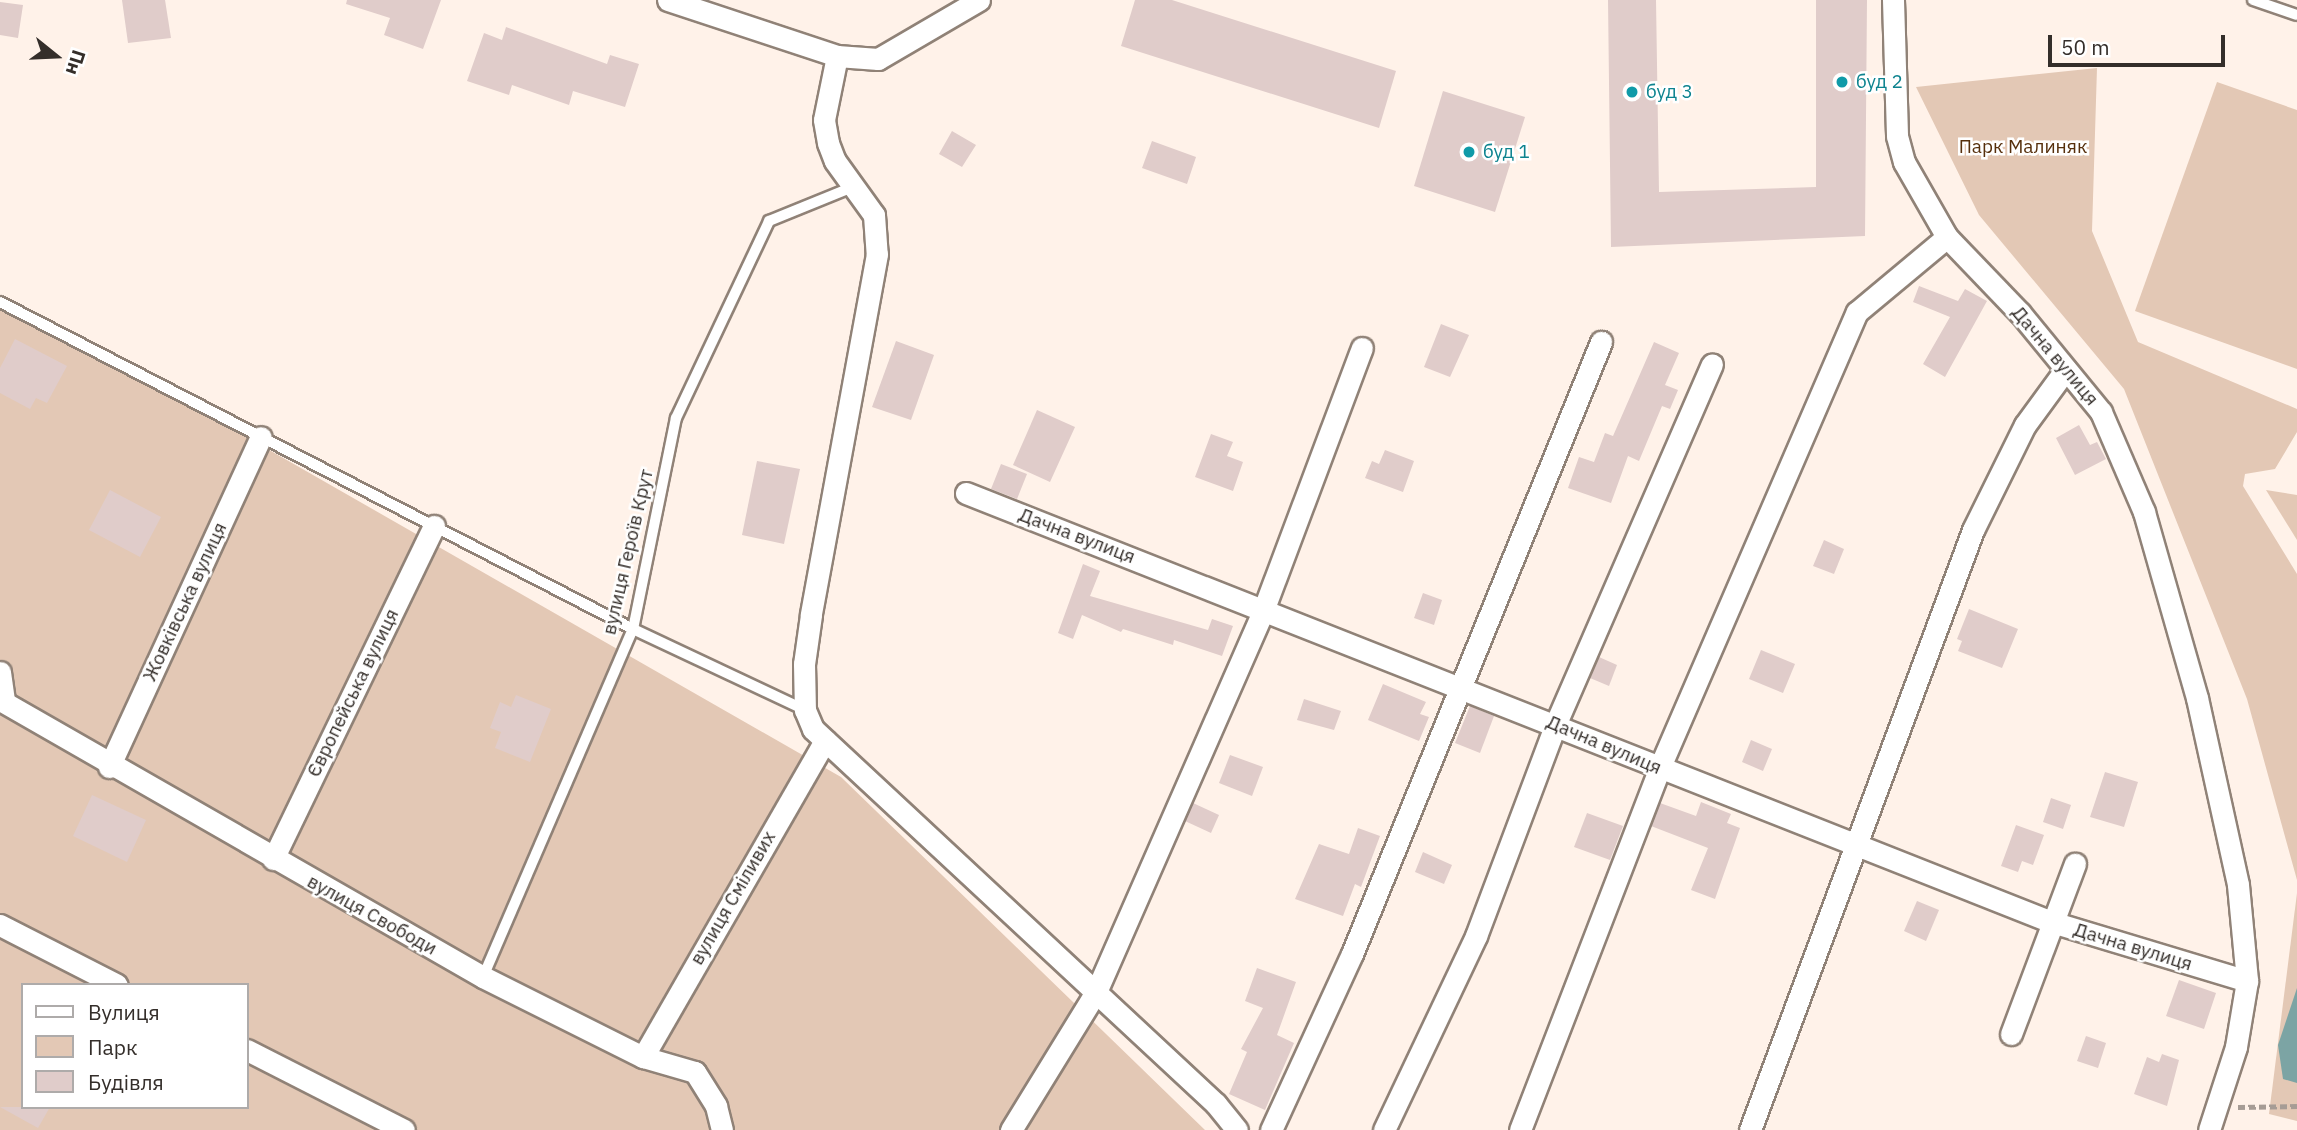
<!DOCTYPE html>
<html>
<head>
<meta charset="utf-8">
<style>
	body { margin:0 }
	#map { position:relative; width:2297px; height:1130px; overflow:hidden; background:#fff2e9; font-family:"IBM Plex Sans",sans-serif }
	div>[style] { position:absolute }
	.green>* { inset:0; background:#e3c8b5 }
	.water>* { inset:0; background:#7ca4a4 }
	.building>* { inset:0; background:#e0ccca }
	.path>* { height:4.5px; margin-top:-2.25px; transform-origin:0; background:repeating-linear-gradient(90deg,#a69c95 0 7px,transparent 0 10.5px) }
	.roads { filter:drop-shadow(2px 0 #908277) drop-shadow(-2px 0 #908277) drop-shadow(0 2px #908277) drop-shadow(0 -2px #908277) }
	.lane>* { height:10px; margin:-5px; padding:0 5px; transform-origin:5px; border-radius:5px; background:#fff }
	.street>* { height:21px; margin:-10.5px; padding:0 10.5px; transform-origin:10.5px; border-radius:10.5px; background:#fff }
	.dots>* { width:19px; height:19px; translate:-50% -50%; box-sizing:border-box; border:4px solid #fff; border-radius:50% }
	span { translate:-50% -50%; white-space:nowrap; text-align:center; line-height:1.15; -webkit-text-stroke:5px #fff; paint-order:stroke }
	.culture-label { font-size:19px; color:#0d838f }
	.left { translate:0 -50%; text-align:left }
	.park-label { font-size:19px; color:#562f0c }
	.street-label { font-size:19px; color:#342e2a }
	.legend { position:absolute; left:21px; top:983px; width:228px; height:126px; box-sizing:border-box; background:#fff; border:2px solid #aeabaa; margin:0; padding:9px 12px; list-style:none; font-size:21px; color:#342e2a }
	.legend li { display:flex; align-items:center; gap:14px; height:35px }
	.legend b { width:35px; border:2px solid #aeabaa }
	.north { position:absolute; left:21px; top:21px; width:70px; height:70px; -webkit-text-stroke:5px #fff; paint-order:stroke; rotate:108deg; font-size:19px; font-weight:700; line-height:28px; text-align:center; color:#342e2a }
	.north::after { content:''; display:block; margin:auto; width:24px; height:32px; background:#342e2a; clip-path:polygon(50% 0,100% 100%,50% 72%,0 100%) }
	.scale { position:absolute; left:2048px; top:35px; width:177px; height:32px; box-sizing:border-box; border:4px solid #342e2a; border-top:0; padding-left:9px; font-size:21px; line-height:24px; white-space:nowrap; color:#342e2a; -webkit-text-stroke:5px #fff; paint-order:stroke }
</style>
</head>
<body>
<div id="map">
	<div class="green">
		<i style="clip-path:polygon(2097px 68px,2092px 231px,2138px 342px,2297px 409px,2297px 432px,2275px 469px,2245px 474px,2243px 486px,2297px 574px,2297px 880px,2247px 699px,2124px 389px,1979px 215px,1916px 87px)"></i>
		<i style="clip-path:polygon(2217px 82px,2297px 110px,2297px 369px,2135px 311px)"></i>
		<i style="clip-path:polygon(evenodd,0 296px,841px 777px,1205px 1130px,0 1130px,0 296px,23px 985px,247px 985px,247px 1107px,23px 1107px,23px 985px)"></i>
		<i style="clip-path:polygon(2266px 490px,2297px 495px,2297px 540px)"></i>
		<i style="clip-path:polygon(2297px 893px,2297px 1121px,2269px 1114px)"></i>
	</div>
	<div class="water">
		<i style="clip-path:polygon(2297px 988px,2297px 1083px,2283px 1079px,2278px 1045px)"></i>
	</div>
	<div class="building">
		<i style="clip-path:polygon(122px 0,165px 0,171px 38px,128px 43px)"></i>
		<i style="clip-path:polygon(347px 0,441px 0,423px 49px,384px 35px,390px 18px,346px 4px)"></i>
		<i style="clip-path:polygon(1135px 0,1172px 0,1396px 71px,1379px 128px,1121px 46px)"></i>
		<i style="clip-path:polygon(1608px 0,1656px 0,1659px 192px,1816px 187px,1816px 0,1867px 0,1865px 236px,1611px 247px)"></i>
		<i style="clip-path:polygon(0 2px,23px 5px,18px 38px,0 35px)"></i>
		<i style="clip-path:polygon(506px 27px,607px 64px,610px 55px,639px 64px,625px 107px,573px 91px,569px 105px,512px 85px,509px 95px,467px 81px,484px 33px,502px 40px)"></i>
		<i style="clip-path:polygon(1443px 91px,1525px 117px,1495px 212px,1414px 186px)"></i>
		<i style="clip-path:polygon(952px 131px,976px 145px,962px 167px,939px 154px)"></i>
		<i style="clip-path:polygon(1152px 141px,1196px 157px,1187px 184px,1142px 168px)"></i>
		<i style="clip-path:polygon(1919px 286px,1958px 301px,1965px 289px,1987px 301px,1945px 377px,1923px 364px,1950px 317px,1913px 302px)"></i>
		<i style="clip-path:polygon(1441px 324px,1469px 335px,1450px 377px,1424px 367px)"></i>
		<i style="clip-path:polygon(15px 339px,67px 366px,47px 403px,36px 398px,30px 409px,0 393px,0 368px)"></i>
		<i style="clip-path:polygon(896px 341px,934px 355px,911px 420px,872px 407px)"></i>
		<i style="clip-path:polygon(1654px 342px,1679px 353px,1665px 385px,1678px 390px,1670px 409px,1662px 406px,1639px 461px,1628px 456px,1611px 503px,1568px 488px,1579px 457px,1594px 462px,1605px 433px,1613px 436px)"></i>
		<i style="clip-path:polygon(1037px 410px,1075px 427px,1050px 482px,1013px 465px)"></i>
		<i style="clip-path:polygon(2079px 425px,2090px 445px,2097px 442px,2106px 459px,2075px 475px,2056px 438px)"></i>
		<i style="clip-path:polygon(1211px 434px,1233px 442px,1227px 456px,1243px 462px,1233px 491px,1195px 477px)"></i>
		<i style="clip-path:polygon(1385px 450px,1414px 461px,1403px 492px,1365px 478px,1372px 461px,1379px 464px)"></i>
		<i style="clip-path:polygon(757px 461px,800px 469px,784px 544px,742px 535px)"></i>
		<i style="clip-path:polygon(1001px 464px,1027px 474px,1017px 499px,991px 489px)"></i>
		<i style="clip-path:polygon(110px 490px,161px 517px,140px 557px,89px 530px)"></i>
		<i style="clip-path:polygon(1824px 540px,1844px 549px,1834px 574px,1813px 566px)"></i>
		<i style="clip-path:polygon(1083px 564px,1100px 571px,1090px 596px,1208px 630px,1212px 619px,1233px 626px,1222px 656px,1174px 640px,1173px 645px,1123px 629px,1121px 632px,1082px 615px,1073px 639px,1058px 633px)"></i>
		<i style="clip-path:polygon(1423px 593px,1442px 600px,1434px 625px,1414px 618px)"></i>
		<i style="clip-path:polygon(1969px 609px,2018px 629px,2002px 668px,1958px 651px,1962px 641px,1957px 639px)"></i>
		<i style="clip-path:polygon(1761px 650px,1795px 664px,1783px 693px,1749px 679px)"></i>
		<i style="clip-path:polygon(1599px 657px,1617px 665px,1609px 686px,1590px 678px)"></i>
		<i style="clip-path:polygon(1383px 684px,1426px 702px,1420px 714px,1429px 717px,1419px 741px,1368px 720px)"></i>
		<i style="clip-path:polygon(516px 695px,551px 709px,530px 762px,495px 748px,501px 732px,490px 728px,500px 702px,511px 707px)"></i>
		<i style="clip-path:polygon(1304px 699px,1341px 711px,1334px 730px,1297px 720px)"></i>
		<i style="clip-path:polygon(1470px 706px,1494px 716px,1480px 753px,1455px 743px)"></i>
		<i style="clip-path:polygon(1751px 740px,1772px 749px,1763px 771px,1742px 762px)"></i>
		<i style="clip-path:polygon(1230px 755px,1263px 767px,1252px 796px,1219px 783px)"></i>
		<i style="clip-path:polygon(2105px 772px,2138px 782px,2124px 827px,2090px 817px)"></i>
		<i style="clip-path:polygon(92px 795px,146px 820px,127px 862px,73px 836px)"></i>
		<i style="clip-path:polygon(2051px 798px,2071px 805px,2063px 829px,2043px 822px)"></i>
		<i style="clip-path:polygon(1701px 802px,1731px 814px,1727px 823px,1740px 828px,1715px 899px,1691px 890px,1708px 848px,1651px 826px,1660px 803px,1696px 816px)"></i>
		<i style="clip-path:polygon(1193px 803px,1219px 815px,1211px 833px,1185px 821px)"></i>
		<i style="clip-path:polygon(1587px 813px,1623px 826px,1610px 860px,1574px 847px)"></i>
		<i style="clip-path:polygon(2016px 825px,2044px 835px,2033px 865px,2022px 861px,2018px 872px,2001px 866px)"></i>
		<i style="clip-path:polygon(1358px 828px,1380px 836px,1361px 887px,1355px 884px,1343px 916px,1295px 899px,1319px 844px,1349px 854px)"></i>
		<i style="clip-path:polygon(1423px 852px,1452px 865px,1444px 884px,1415px 872px)"></i>
		<i style="clip-path:polygon(1917px 901px,1939px 910px,1926px 941px,1904px 931px)"></i>
		<i style="clip-path:polygon(1257px 968px,1296px 982px,1277px 1035px,1294px 1043px,1265px 1110px,1229px 1094px,1247px 1052px,1241px 1049px,1263px 1008px,1245px 1001px)"></i>
		<i style="clip-path:polygon(2179px 980px,2216px 993px,2204px 1029px,2166px 1016px)"></i>
		<i style="clip-path:polygon(2086px 1036px,2106px 1043px,2098px 1068px,2077px 1061px)"></i>
		<i style="clip-path:polygon(2162px 1054px,2179px 1060px,2167px 1106px,2134px 1094px,2147px 1057px,2159px 1062px)"></i>
		<i style="clip-path:polygon(0 1107px,50px 1107px,38px 1128px)"></i>
	</div>
	<div class="path">
		<i style="left:2238px;top:1107px;width:59px;rotate:-1deg"></i>
	</div>
	<div class="roads">
		<div class="lane">
			<i style="left:2253px;top:0;width:46px;rotate:18.8deg"></i>
			<i style="left:0;top:302px;width:712px;rotate:27.32deg"></i>
			<i style="left:633px;top:629px;width:190px;rotate:25.2deg"></i>
			<i style="left:483px;top:977px;width:379px;rotate:-66.7deg"></i>
			<i style="left:633px;top:629px;width:215px;rotate:-78.5deg"></i>
			<i style="left:676px;top:418px;width:218px;rotate:-64.7deg"></i>
			<i style="left:769px;top:221px;width:93px;rotate:-22.1deg"></i>
		</div>
		<div class="street">
			<i style="left:668px;top:0;width:178px;rotate:18.3deg"></i>
			<i style="left:837px;top:56px;width:41px;rotate:4.2deg"></i>
			<i style="left:878px;top:59px;width:117px;rotate:-30.3deg"></i>
			<i style="left:1893px;top:0;width:136px;rotate:88.3deg"></i>
			<i style="left:1897px;top:136px;width:27px;rotate:75deg"></i>
			<i style="left:1904px;top:162px;width:86px;rotate:60.2deg"></i>
			<i style="left:1947px;top:237px;width:105px;rotate:46.2deg"></i>
			<i style="left:2020px;top:313px;width:128px;rotate:50.7deg"></i>
			<i style="left:2101px;top:412px;width:109px;rotate:66.7deg"></i>
			<i style="left:2144px;top:512px;width:193px;rotate:74.1deg"></i>
			<i style="left:2197px;top:698px;width:191px;rotate:77.6deg"></i>
			<i style="left:2238px;top:885px;width:96px;rotate:84.6deg"></i>
			<i style="left:2247px;top:981px;width:67px;rotate:99.5deg"></i>
			<i style="left:2236px;top:1047px;width:87px;rotate:108deg"></i>
			<i style="left:837px;top:56px;width:65px;rotate:101.5deg"></i>
			<i style="left:824px;top:120px;width:23px;rotate:80deg"></i>
			<i style="left:828px;top:143px;width:19px;rotate:69deg"></i>
			<i style="left:835px;top:161px;width:67px;rotate:54.2deg"></i>
			<i style="left:874px;top:215px;width:39px;rotate:86deg"></i>
			<i style="left:877px;top:254px;width:367px;rotate:100.4deg"></i>
			<i style="left:811px;top:615px;width:49px;rotate:98.1deg"></i>
			<i style="left:804px;top:664px;width:46px;rotate:88.8deg"></i>
			<i style="left:805px;top:710px;width:21px;rotate:67deg"></i>
			<i style="left:813px;top:729px;width:550px;rotate:42.94deg"></i>
			<i style="left:1216px;top:1104px;width:33px;rotate:51deg"></i>
			<i style="left:966px;top:493px;width:1168px;rotate:21.56deg"></i>
			<i style="left:2052px;top:922px;width:204px;rotate:16.8deg"></i>
			<i style="left:0;top:672px;width:29px;rotate:82deg"></i>
			<i style="left:0;top:700px;width:557px;rotate:29.83deg"></i>
			<i style="left:483px;top:977px;width:179px;rotate:26.6deg"></i>
			<i style="left:643px;top:1057px;width:54px;rotate:16.1deg"></i>
			<i style="left:695px;top:1072px;width:40px;rotate:58deg"></i>
			<i style="left:716px;top:1106px;width:25px;rotate:76deg"></i>
			<i style="left:109px;top:767px;width:363px;rotate:-65.3deg"></i>
			<i style="left:273px;top:859px;width:370px;rotate:-64.2deg"></i>
			<i style="left:0;top:925px;width:131px;rotate:27.1deg"></i>
			<i style="left:2011px;top:1034px;width:182px;rotate:-69.4deg"></i>
			<i style="left:247px;top:1050px;width:176px;rotate:27deg"></i>
			<i style="left:643px;top:1057px;width:365px;rotate:-60.1deg"></i>
			<i style="left:1011px;top:1130px;width:162px;rotate:-58.4deg"></i>
			<i style="left:1096px;top:992px;width:416px;rotate:-66.3deg"></i>
			<i style="left:1263px;top:611px;width:281px;rotate:-69.4deg"></i>
			<i style="left:1271px;top:1130px;width:194px;rotate:-65.3deg"></i>
			<i style="left:1352px;top:954px;width:661px;rotate:-67.86deg"></i>
			<i style="left:1384px;top:1130px;width:215px;rotate:-64.6deg"></i>
			<i style="left:1476px;top:936px;width:228px;rotate:-69.4deg"></i>
			<i style="left:1556px;top:723px;width:391px;rotate:-66.5deg"></i>
			<i style="left:1520px;top:1130px;width:387px;rotate:-68.9deg"></i>
			<i style="left:1659px;top:769px;width:498px;rotate:-66.6deg"></i>
			<i style="left:1857px;top:312px;width:117px;rotate:-39.8deg"></i>
			<i style="left:1750px;top:1130px;width:640px;rotate:-69.61deg"></i>
			<i style="left:1973px;top:530px;width:117px;rotate:-63.7deg"></i>
			<i style="left:2025px;top:425px;width:69px;rotate:-53.8deg"></i>
		</div>
	</div>
	<div class="dots">
		<i style="left:1842px;top:82px;background:#0f9aa8"></i>
		<i style="left:1632px;top:92px;background:#0f9aa8"></i>
		<i style="left:1469px;top:152px;background:#0f9aa8"></i>
	</div>
	<div class="culture-label">
		<span class="left" style="left:1856px;top:82px">буд 2</span>
		<span class="left" style="left:1646px;top:92px">буд 3</span>
		<span class="left" style="left:1483px;top:152px">буд 1</span>
	</div>
	<div class="park-label">
		<span style="left:2023px;top:147px">Парк Малиняк</span>
	</div>
	<div class="street-label">
		<span style="left:2055px;top:356px;rotate:50deg">Дачна вулиця</span>
		<span style="left:1077px;top:536px;rotate:21deg">Дачна вулиця</span>
		<span style="left:628px;top:552px;rotate:-77deg">вулиця Героїв Крут</span>
		<span style="left:185px;top:602px;rotate:-65deg">Жовківська вулиця</span>
		<span style="left:353px;top:693px;rotate:-64deg">Європейська вулиця</span>
		<span style="left:1604px;top:745px;rotate:23deg">Дачна вулиця</span>
		<span style="left:733px;top:898px;rotate:-60deg">вулиця Сміливих</span>
		<span style="left:372px;top:915px;rotate:29deg">вулиця Свободи</span>
		<span style="left:2133px;top:947px;rotate:17deg">Дачна вулиця</span>
	</div>
	<ul class="legend">
	<li><b style="height:9px;background:#fff"></b>Вулиця</li>
	<li><b style="height:19px;background:#e3c8b5"></b>Парк</li>
	<li><b style="height:19px;background:#e0ccca"></b>Будівля</li>
	</ul>
	<div class="north">Пн</div>
	<div class="scale">50 m</div>
</div>
</body>
</html>
